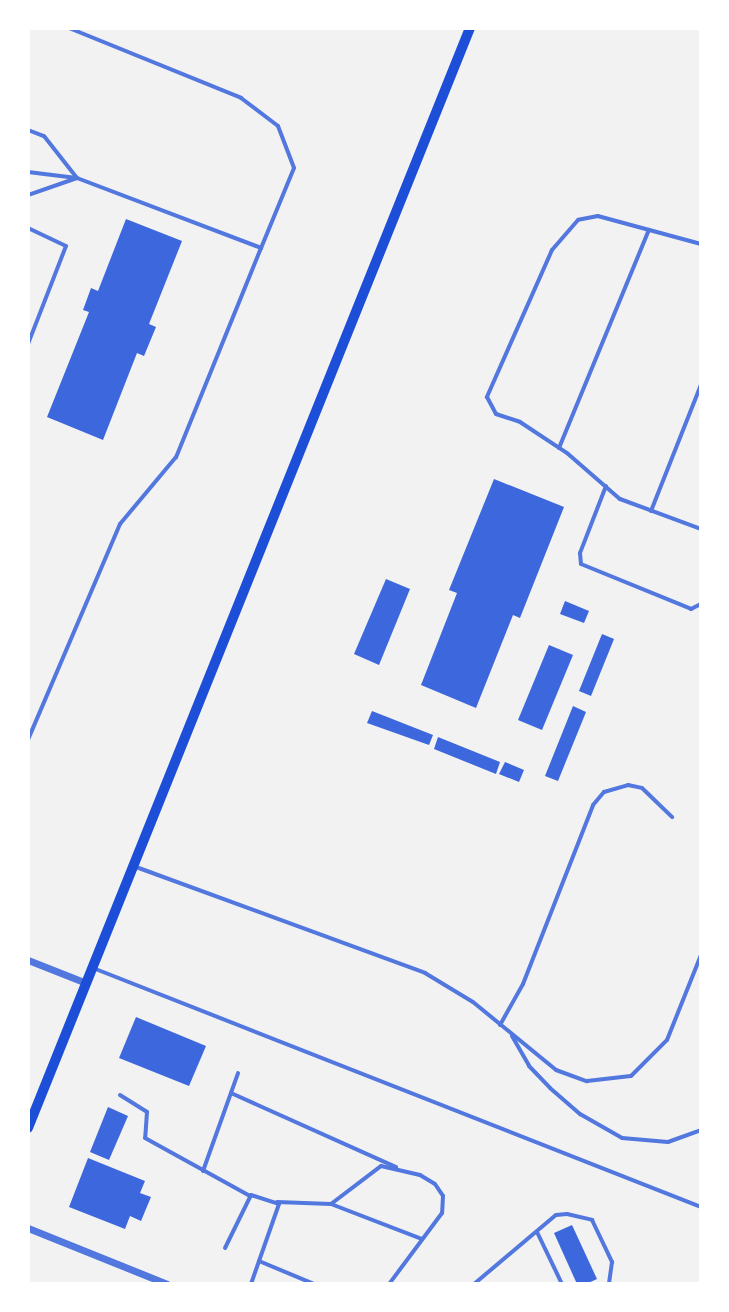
<!DOCTYPE html>
<html>
<head>
<meta charset="utf-8">
<style>
	body { margin:0 }
	#map { position:relative; width:729px; height:1312px; overflow:hidden; background:#f2f2f2; font-family:Helvetica,sans-serif }
	div>[style] { position:absolute }
	.building>* { inset:0; background:#3d67dc }
	.service>* { height:4px; margin:-2px; padding:0 2px; transform-origin:2px; border-radius:2px; background:#5277de }
	.minor>* { height:7px; margin:-3.5px; padding:0 3.5px; transform-origin:3.5px; border-radius:3.5px; background:#5277de }
	.secondary>* { height:10px; margin:-5px; padding:0 5px; transform-origin:5px; border-radius:5px; background:#1d4ed8 }
	span { translate:-50% -50%; white-space:nowrap; text-align:center; line-height:1.15; -webkit-text-stroke:6px #fff; paint-order:stroke }
	.frame { position:absolute; inset:0; border:30px solid #fff; pointer-events:none }
</style>
</head>
<body>
<div id="map">
	<div class="building">
		<i style="clip-path:polygon(126px 219px,182px 241px,149px 324px,156px 327px,144px 356px,137px 353px,103px 440px,47px 417px,89px 312px,83px 310px,91px 288px,98px 291px)"></i>
		<i style="clip-path:polygon(494px 479px,564px 507px,520px 618px,513px 615px,476px 708px,421px 685px,457px 593px,449px 590px)"></i>
		<i style="clip-path:polygon(386px 579px,410px 589px,379px 665px,354px 654px)"></i>
		<i style="clip-path:polygon(565px 601px,589px 611px,584px 623px,560px 614px)"></i>
		<i style="clip-path:polygon(602px 634px,614px 639px,591px 696px,579px 691px)"></i>
		<i style="clip-path:polygon(549px 645px,573px 655px,542px 730px,518px 720px)"></i>
		<i style="clip-path:polygon(573px 706px,586px 712px,558px 781px,545px 776px)"></i>
		<i style="clip-path:polygon(372px 711px,433px 735px,429px 745px,367px 723px)"></i>
		<i style="clip-path:polygon(438px 737px,500px 762px,496px 774px,434px 749px)"></i>
		<i style="clip-path:polygon(505px 762px,524px 770px,519px 782px,499px 774px)"></i>
		<i style="clip-path:polygon(136px 1017px,206px 1046px,189px 1086px,119px 1058px)"></i>
		<i style="clip-path:polygon(108px 1107px,128px 1116px,109px 1160px,90px 1152px)"></i>
		<i style="clip-path:polygon(88px 1158px,145px 1181px,140px 1193px,151px 1197px,141px 1221px,130px 1216px,125px 1229px,69px 1207px)"></i>
		<i style="clip-path:polygon(572px 1225px,597px 1279px,586px 1284px,577px 1284px,554px 1233px)"></i>
	</div>
	<div class="service">
		<i style="left:69px;top:28px;width:186px;rotate:22.1deg"></i>
		<i style="left:241px;top:98px;width:46px;rotate:37.1deg"></i>
		<i style="left:278px;top:126px;width:45px;rotate:69.1deg"></i>
		<i style="left:294px;top:168px;width:87px;rotate:112.4deg"></i>
		<i style="left:28px;top:130px;width:17px;rotate:21deg"></i>
		<i style="left:44px;top:136px;width:53px;rotate:51.8deg"></i>
		<i style="left:77px;top:178px;width:52px;rotate:160.9deg"></i>
		<i style="left:28px;top:172px;width:49px;rotate:7deg"></i>
		<i style="left:77px;top:178px;width:197px;rotate:20.8deg"></i>
		<i style="left:261px;top:248px;width:226px;rotate:112.1deg"></i>
		<i style="left:176px;top:457px;width:87px;rotate:129.9deg"></i>
		<i style="left:120px;top:524px;width:235px;rotate:113.1deg"></i>
		<i style="left:28px;top:228px;width:42px;rotate:25.3deg"></i>
		<i style="left:66px;top:246px;width:105px;rotate:111.2deg"></i>
		<i style="left:701px;top:244px;width:107px;rotate:-164.8deg"></i>
		<i style="left:598px;top:216px;width:20px;rotate:169deg"></i>
		<i style="left:578px;top:220px;width:40px;rotate:131deg"></i>
		<i style="left:552px;top:250px;width:161px;rotate:113.9deg"></i>
		<i style="left:487px;top:397px;width:19px;rotate:62deg"></i>
		<i style="left:496px;top:414px;width:25px;rotate:18deg"></i>
		<i style="left:520px;top:422px;width:56px;rotate:33.4deg"></i>
		<i style="left:567px;top:453px;width:70px;rotate:41deg"></i>
		<i style="left:620px;top:499px;width:86px;rotate:20.3deg"></i>
		<i style="left:559px;top:448px;width:236px;rotate:-67.6deg"></i>
		<i style="left:606px;top:486px;width:72px;rotate:111.2deg"></i>
		<i style="left:580px;top:553px;width:11px;rotate:85deg"></i>
		<i style="left:581px;top:564px;width:119px;rotate:22.2deg"></i>
		<i style="left:691px;top:609px;width:11px;rotate:-27deg"></i>
		<i style="left:651px;top:511px;width:136px;rotate:-68.4deg"></i>
		<i style="left:136px;top:867px;width:308px;rotate:20.1deg"></i>
		<i style="left:425px;top:973px;width:56px;rotate:31.1deg"></i>
		<i style="left:473px;top:1002px;width:107px;rotate:39.3deg"></i>
		<i style="left:556px;top:1070px;width:33px;rotate:20deg"></i>
		<i style="left:587px;top:1081px;width:44px;rotate:-6.5deg"></i>
		<i style="left:631px;top:1076px;width:51px;rotate:-45deg"></i>
		<i style="left:667px;top:1040px;width:92px;rotate:-68.2deg"></i>
		<i style="left:93px;top:968px;width:653px;rotate:21.46deg"></i>
		<i style="left:500px;top:1025px;width:47px;rotate:-60.7deg"></i>
		<i style="left:523px;top:984px;width:192px;rotate:-68.6deg"></i>
		<i style="left:593px;top:805px;width:17px;rotate:-50deg"></i>
		<i style="left:604px;top:792px;width:25px;rotate:-16deg"></i>
		<i style="left:628px;top:785px;width:14px;rotate:12deg"></i>
		<i style="left:642px;top:788px;width:42px;rotate:44deg"></i>
		<i style="left:512px;top:1036px;width:34px;rotate:60deg"></i>
		<i style="left:529px;top:1066px;width:30px;rotate:46deg"></i>
		<i style="left:550px;top:1088px;width:40px;rotate:41deg"></i>
		<i style="left:580px;top:1114px;width:48px;rotate:29.7deg"></i>
		<i style="left:622px;top:1138px;width:46px;rotate:5deg"></i>
		<i style="left:668px;top:1142px;width:35px;rotate:-20deg"></i>
		<i style="left:231px;top:1093px;width:181px;rotate:24.2deg"></i>
		<i style="left:120px;top:1095px;width:32px;rotate:32deg"></i>
		<i style="left:147px;top:1112px;width:26px;rotate:94deg"></i>
		<i style="left:145px;top:1138px;width:120px;rotate:28.9deg"></i>
		<i style="left:203px;top:1171px;width:104px;rotate:-70.3deg"></i>
		<i style="left:277px;top:1202px;width:54px;rotate:2.1deg"></i>
		<i style="left:331px;top:1204px;width:63px;rotate:-37.2deg"></i>
		<i style="left:381px;top:1166px;width:40px;rotate:13deg"></i>
		<i style="left:420px;top:1175px;width:17px;rotate:31deg"></i>
		<i style="left:435px;top:1184px;width:14px;rotate:56deg"></i>
		<i style="left:443px;top:1196px;width:17px;rotate:93deg"></i>
		<i style="left:442px;top:1213px;width:89px;rotate:126.7deg"></i>
		<i style="left:331px;top:1204px;width:97px;rotate:21deg"></i>
		<i style="left:537px;top:1232px;width:58px;rotate:64.3deg"></i>
		<i style="left:225px;top:1248px;width:59px;rotate:-63.9deg"></i>
		<i style="left:251px;top:1195px;width:29px;rotate:18deg"></i>
		<i style="left:279px;top:1204px;width:85px;rotate:109.3deg"></i>
		<i style="left:259px;top:1261px;width:60px;rotate:22.7deg"></i>
		<i style="left:474px;top:1284px;width:107px;rotate:-40.1deg"></i>
		<i style="left:556px;top:1215px;width:11px;rotate:-5deg"></i>
		<i style="left:567px;top:1214px;width:26px;rotate:13deg"></i>
		<i style="left:592px;top:1220px;width:47px;rotate:64.5deg"></i>
		<i style="left:612px;top:1262px;width:22px;rotate:98deg"></i>
	</div>
	<div class="minor">
		<i style="left:28px;top:960px;width:62px;rotate:21.6deg"></i>
		<i style="left:28px;top:1228px;width:150px;rotate:21.9deg"></i>
	</div>
	<div class="secondary">
		<i style="left:28px;top:1128px;width:1185px;rotate:-68.11deg"></i>
	</div>
	<div class="frame"></div>
</div>
</body>
</html>
